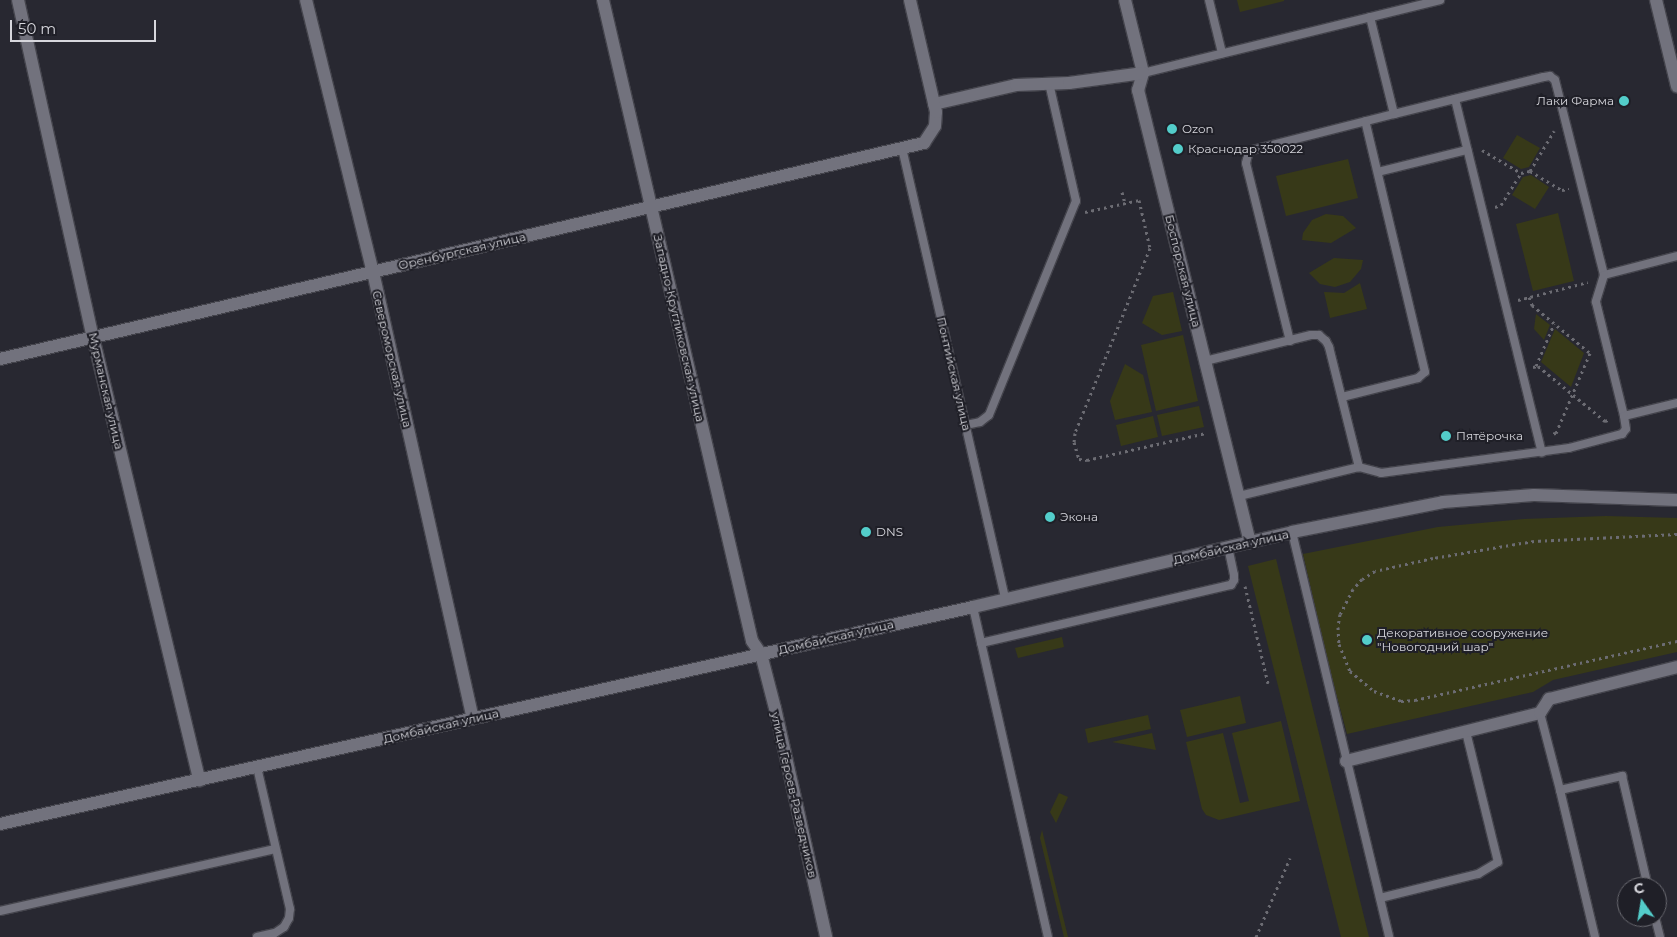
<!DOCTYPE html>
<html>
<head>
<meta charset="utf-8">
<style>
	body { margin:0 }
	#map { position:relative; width:1677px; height:937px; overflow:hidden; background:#282831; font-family:Montserrat,sans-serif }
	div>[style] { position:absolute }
	.green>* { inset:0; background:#373918 }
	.path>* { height:3px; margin-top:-1.5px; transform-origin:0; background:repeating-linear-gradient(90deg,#6c6c73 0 2.5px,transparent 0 6.5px) }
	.roads { filter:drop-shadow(1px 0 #44444c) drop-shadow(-1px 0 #44444c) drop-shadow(0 1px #44444c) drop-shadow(0 -1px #44444c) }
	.service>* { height:8px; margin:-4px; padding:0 4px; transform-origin:4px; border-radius:4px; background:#72727d }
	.minor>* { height:12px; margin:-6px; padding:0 6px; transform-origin:6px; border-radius:6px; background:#72727d }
	.dots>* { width:14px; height:14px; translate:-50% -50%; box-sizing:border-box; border:2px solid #1f1f27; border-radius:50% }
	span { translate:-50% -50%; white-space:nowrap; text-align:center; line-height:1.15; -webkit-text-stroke:4px #1f1f27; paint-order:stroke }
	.poi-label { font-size:12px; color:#d7d7dd }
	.right { translate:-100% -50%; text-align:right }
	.left { translate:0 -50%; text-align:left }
	.street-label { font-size:12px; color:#d7d7dd }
	.north { position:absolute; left:1617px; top:877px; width:50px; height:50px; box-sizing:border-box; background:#1f1f27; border:1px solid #696970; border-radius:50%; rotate:347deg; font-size:14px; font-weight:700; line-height:20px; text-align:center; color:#d7d7dd }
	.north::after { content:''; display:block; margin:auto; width:18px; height:22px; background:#53cdca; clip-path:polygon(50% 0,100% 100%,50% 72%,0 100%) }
	.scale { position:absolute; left:10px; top:20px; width:146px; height:22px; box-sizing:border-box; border:2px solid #d7d7dd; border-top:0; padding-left:6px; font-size:15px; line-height:18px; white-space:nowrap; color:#d7d7dd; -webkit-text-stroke:4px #1f1f27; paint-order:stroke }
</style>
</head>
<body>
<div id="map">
	<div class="green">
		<i style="clip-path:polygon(1237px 0,1284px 0,1284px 1px,1240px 12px)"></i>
		<i style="clip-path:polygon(1517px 135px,1540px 148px,1529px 167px,1521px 169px,1503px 158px)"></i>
		<i style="clip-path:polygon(1348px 159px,1358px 198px,1286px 216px,1276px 176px)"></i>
		<i style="clip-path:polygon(1531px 175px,1549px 187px,1535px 209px,1512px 195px,1523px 177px)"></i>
		<i style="clip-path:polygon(1558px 213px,1574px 281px,1533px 291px,1516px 224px)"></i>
		<i style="clip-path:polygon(1326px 214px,1343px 216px,1356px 228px,1331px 243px,1302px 240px,1303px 233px,1312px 220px)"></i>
		<i style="clip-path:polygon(1334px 258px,1363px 260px,1361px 269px,1350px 282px,1335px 287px,1320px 284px,1309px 273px)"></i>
		<i style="clip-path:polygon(1360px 283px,1367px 309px,1330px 318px,1324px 292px,1344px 293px)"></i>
		<i style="clip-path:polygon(1173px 292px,1182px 331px,1162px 335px,1142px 323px,1153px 296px)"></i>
		<i style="clip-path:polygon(1536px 314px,1550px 325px,1544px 340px,1534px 329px)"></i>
		<i style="clip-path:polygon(1555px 329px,1584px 353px,1571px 387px,1541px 362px)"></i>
		<i style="clip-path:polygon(1183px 335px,1198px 401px,1156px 411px,1141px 345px)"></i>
		<i style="clip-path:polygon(1125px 364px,1143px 375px,1152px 412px,1115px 420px,1110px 401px)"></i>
		<i style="clip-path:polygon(1199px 406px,1204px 427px,1162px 436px,1157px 415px)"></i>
		<i style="clip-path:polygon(1153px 416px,1158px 437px,1121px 446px,1116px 425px)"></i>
		<i style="clip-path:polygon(1606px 516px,1677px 518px,1677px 652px,1553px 680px,1533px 692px,1347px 734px,1312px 604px,1314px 602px,1303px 554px,1438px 527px,1524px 519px)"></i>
		<i style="clip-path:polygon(1276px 559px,1369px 937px,1341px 937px,1248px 566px)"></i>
		<i style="clip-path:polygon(1062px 637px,1064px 647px,1018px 658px,1015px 648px)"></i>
		<i style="clip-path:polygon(1240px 696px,1246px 723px,1187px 737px,1180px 710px)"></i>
		<i style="clip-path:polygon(1148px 715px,1151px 729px,1088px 743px,1085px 729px)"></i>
		<i style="clip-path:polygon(1281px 721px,1300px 801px,1219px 820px,1206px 815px,1202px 809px,1186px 742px,1223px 733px,1240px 803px,1249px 801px,1232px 733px)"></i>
		<i style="clip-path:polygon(1152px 733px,1156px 750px,1112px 742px)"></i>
		<i style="clip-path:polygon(1059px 793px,1068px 797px,1056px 823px,1050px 812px)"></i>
		<i style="clip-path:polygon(1042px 830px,1068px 937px,1064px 937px,1040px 838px)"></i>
	</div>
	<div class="path">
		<i style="left:1482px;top:150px;width:45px;rotate:30.5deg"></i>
		<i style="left:1521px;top:173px;width:9px;rotate:-13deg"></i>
		<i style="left:1530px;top:171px;width:47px;rotate:-59deg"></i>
		<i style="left:1530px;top:171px;width:37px;rotate:31deg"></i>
		<i style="left:1562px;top:190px;width:7px;rotate:-8deg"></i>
		<i style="left:1122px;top:192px;width:11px;rotate:75deg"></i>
		<i style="left:1495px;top:207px;width:6px;rotate:-18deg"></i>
		<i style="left:1501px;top:205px;width:38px;rotate:-58deg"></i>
		<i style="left:1085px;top:212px;width:55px;rotate:-12.5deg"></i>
		<i style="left:1139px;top:200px;width:49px;rotate:77.1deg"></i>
		<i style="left:1150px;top:248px;width:200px;rotate:112.1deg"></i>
		<i style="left:1075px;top:433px;width:9px;rotate:96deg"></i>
		<i style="left:1074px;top:442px;width:18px;rotate:74deg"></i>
		<i style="left:1079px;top:459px;width:8px;rotate:7deg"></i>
		<i style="left:1087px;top:460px;width:122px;rotate:-12.8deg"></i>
		<i style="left:1529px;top:297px;width:9px;rotate:69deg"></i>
		<i style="left:1532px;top:305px;width:75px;rotate:39.6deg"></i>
		<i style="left:1590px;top:353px;width:87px;rotate:113deg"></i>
		<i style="left:1556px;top:433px;width:6px;rotate:171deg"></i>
		<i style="left:1518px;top:300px;width:72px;rotate:-14.4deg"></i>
		<i style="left:1536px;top:366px;width:46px;rotate:-66.8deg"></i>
		<i style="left:1533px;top:367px;width:5px;rotate:-11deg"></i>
		<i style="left:1538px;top:366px;width:87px;rotate:39.4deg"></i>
		<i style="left:1605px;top:421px;width:6px;rotate:-18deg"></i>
		<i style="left:1677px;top:534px;width:143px;rotate:177.2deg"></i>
		<i style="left:1534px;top:541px;width:102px;rotate:170.4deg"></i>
		<i style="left:1433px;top:558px;width:59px;rotate:167.4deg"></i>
		<i style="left:1375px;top:571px;width:15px;rotate:148deg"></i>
		<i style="left:1362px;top:579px;width:13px;rotate:132deg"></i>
		<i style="left:1353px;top:589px;width:28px;rotate:117deg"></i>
		<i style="left:1340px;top:614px;width:13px;rotate:99deg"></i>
		<i style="left:1338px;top:627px;width:17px;rotate:87deg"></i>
		<i style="left:1339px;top:644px;width:29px;rotate:68deg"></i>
		<i style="left:1350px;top:671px;width:31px;rotate:40deg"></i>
		<i style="left:1374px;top:691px;width:29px;rotate:20deg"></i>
		<i style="left:1401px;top:701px;width:14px;rotate:-4deg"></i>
		<i style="left:1415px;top:700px;width:269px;rotate:-12.7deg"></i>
		<i style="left:1245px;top:586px;width:100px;rotate:76.7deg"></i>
		<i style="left:1256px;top:937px;width:86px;rotate:-66.7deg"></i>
	</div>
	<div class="roads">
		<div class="service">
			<i style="left:1209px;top:0;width:55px;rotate:76.2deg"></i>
			<i style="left:1370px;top:17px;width:100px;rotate:76.1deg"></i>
			<i style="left:1394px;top:114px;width:154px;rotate:-13.9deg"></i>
			<i style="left:1544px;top:77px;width:6px;rotate:-9deg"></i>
			<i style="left:1550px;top:76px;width:6px;rotate:39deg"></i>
			<i style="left:1555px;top:80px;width:201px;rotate:75.9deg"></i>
			<i style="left:1604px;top:275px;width:75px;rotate:-14.6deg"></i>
			<i style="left:1143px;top:73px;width:306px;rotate:-13.8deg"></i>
			<i style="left:1455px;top:99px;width:364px;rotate:76.2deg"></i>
			<i style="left:902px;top:148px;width:463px;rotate:77.1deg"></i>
			<i style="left:1378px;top:172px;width:92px;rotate:-13.9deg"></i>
			<i style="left:1604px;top:275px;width:28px;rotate:107deg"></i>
			<i style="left:1596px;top:302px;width:117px;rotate:76.2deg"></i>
			<i style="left:1624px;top:416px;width:55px;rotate:-13.8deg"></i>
			<i style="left:1290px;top:341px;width:183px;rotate:-103.9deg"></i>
			<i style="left:1246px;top:163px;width:12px;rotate:-76deg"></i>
			<i style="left:1249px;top:151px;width:150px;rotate:-14.3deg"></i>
			<i style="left:1205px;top:361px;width:109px;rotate:-13.8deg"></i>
			<i style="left:1311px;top:335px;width:8px"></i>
			<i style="left:1319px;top:335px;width:9px;rotate:41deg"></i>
			<i style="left:1326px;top:341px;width:7px;rotate:63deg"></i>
			<i style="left:1329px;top:347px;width:124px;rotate:76deg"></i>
			<i style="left:1342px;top:397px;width:78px;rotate:-14deg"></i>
			<i style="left:1418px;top:378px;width:9px;rotate:-41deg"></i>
			<i style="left:1425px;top:372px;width:258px;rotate:-103.4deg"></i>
			<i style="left:966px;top:425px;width:14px;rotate:-12deg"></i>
			<i style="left:980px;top:422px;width:11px;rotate:-38deg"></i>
			<i style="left:989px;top:415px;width:231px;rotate:-67.9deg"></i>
			<i style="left:1076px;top:201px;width:121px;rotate:-102.9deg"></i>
			<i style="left:1239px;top:496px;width:123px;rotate:-13.6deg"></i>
			<i style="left:1359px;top:467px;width:23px;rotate:15deg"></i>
			<i style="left:1381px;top:473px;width:190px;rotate:-7.6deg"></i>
			<i style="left:1569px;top:448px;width:55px;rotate:-14.8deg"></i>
			<i style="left:1622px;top:434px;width:6px;rotate:-51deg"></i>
			<i style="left:1626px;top:429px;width:13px;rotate:-99deg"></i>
			<i style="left:1292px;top:532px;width:416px;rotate:76.5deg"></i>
			<i style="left:973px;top:607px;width:338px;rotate:77.2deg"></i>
			<i style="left:981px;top:643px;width:257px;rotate:-13.1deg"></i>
			<i style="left:1231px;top:585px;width:6px;rotate:-59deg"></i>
			<i style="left:1234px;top:580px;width:5px;rotate:-90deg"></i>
			<i style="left:1234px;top:575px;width:29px;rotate:-102deg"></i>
			<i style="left:1540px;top:713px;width:80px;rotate:75.4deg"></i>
			<i style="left:1560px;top:790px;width:64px;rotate:-12.7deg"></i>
			<i style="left:1622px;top:776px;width:114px;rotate:76.8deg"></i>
			<i style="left:1560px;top:790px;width:151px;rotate:76.6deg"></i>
			<i style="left:1380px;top:898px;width:101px;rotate:-13.8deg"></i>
			<i style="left:1478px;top:874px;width:23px;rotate:-31deg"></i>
			<i style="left:1498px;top:862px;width:134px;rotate:-103.8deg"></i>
			<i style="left:0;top:911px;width:282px;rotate:-12.7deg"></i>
			<i style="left:1655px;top:917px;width:21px;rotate:76deg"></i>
			<i style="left:257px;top:937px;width:18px;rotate:-13deg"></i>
			<i style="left:275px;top:933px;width:11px;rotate:-34deg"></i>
			<i style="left:284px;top:927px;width:10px;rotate:-61deg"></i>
			<i style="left:289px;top:918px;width:9px;rotate:-84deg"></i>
			<i style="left:290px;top:909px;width:146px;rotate:-103.1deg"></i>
		</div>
		<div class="minor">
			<i style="left:18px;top:0;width:345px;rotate:77.5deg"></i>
			<i style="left:93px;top:337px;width:456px;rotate:76.5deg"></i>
			<i style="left:306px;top:0;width:280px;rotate:76.2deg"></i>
			<i style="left:373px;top:272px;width:457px;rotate:77.4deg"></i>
			<i style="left:603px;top:0;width:658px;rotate:76.91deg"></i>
			<i style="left:752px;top:641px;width:16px;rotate:55deg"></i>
			<i style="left:761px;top:654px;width:56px;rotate:75.5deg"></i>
			<i style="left:775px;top:708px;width:235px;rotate:77.4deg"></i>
			<i style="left:1125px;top:0;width:75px;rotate:76.1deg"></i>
			<i style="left:1143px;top:73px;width:18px;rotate:106deg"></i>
			<i style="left:1138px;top:90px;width:466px;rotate:76.1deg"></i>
			<i style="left:1656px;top:0;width:89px;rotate:76.3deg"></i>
			<i style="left:934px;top:104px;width:84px;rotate:-13deg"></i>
			<i style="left:1016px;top:85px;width:53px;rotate:-2.2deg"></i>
			<i style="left:1069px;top:83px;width:75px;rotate:-7.7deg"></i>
			<i style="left:0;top:359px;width:949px;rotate:-13.16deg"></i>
			<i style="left:924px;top:143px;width:20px;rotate:-57deg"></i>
			<i style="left:935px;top:126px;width:14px;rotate:-86deg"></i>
			<i style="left:936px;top:112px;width:115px;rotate:-103.1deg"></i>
			<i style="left:1346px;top:761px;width:200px;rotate:-13.9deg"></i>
			<i style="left:1540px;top:713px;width:17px;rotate:-57deg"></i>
			<i style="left:1549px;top:699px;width:132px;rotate:-14deg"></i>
			<i style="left:0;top:824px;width:997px;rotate:-12.57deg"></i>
			<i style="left:973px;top:607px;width:328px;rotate:-13.2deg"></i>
			<i style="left:1292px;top:532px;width:154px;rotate:-11.2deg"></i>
			<i style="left:1443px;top:502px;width:91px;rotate:-4.4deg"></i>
			<i style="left:1534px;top:495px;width:143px;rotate:2deg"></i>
		</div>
	</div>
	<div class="dots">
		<i style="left:1624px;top:101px;background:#53cdca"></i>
		<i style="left:1172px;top:129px;background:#53cdca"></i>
		<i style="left:1178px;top:149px;background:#53cdca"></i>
		<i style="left:1446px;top:436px;background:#53cdca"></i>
		<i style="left:1050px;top:517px;background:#53cdca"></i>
		<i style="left:866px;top:532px;background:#53cdca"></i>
		<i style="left:1367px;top:640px;background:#53cdca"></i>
	</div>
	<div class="poi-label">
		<span class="right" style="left:1614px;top:101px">Лаки Фарма</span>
		<span class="left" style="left:1182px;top:129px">Ozon</span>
		<span class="left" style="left:1188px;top:149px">Краснодар 350022</span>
		<span class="left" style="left:1456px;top:436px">Пятёрочка</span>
		<span class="left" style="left:1060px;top:517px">Экона</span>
		<span class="left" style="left:876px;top:532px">DNS</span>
		<span class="left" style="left:1377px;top:640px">Декоративное сооружение<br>"Новогодний шар"</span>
	</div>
	<div class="street-label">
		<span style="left:462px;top:251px;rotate:-13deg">Оренбургская улица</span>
		<span style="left:1183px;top:271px;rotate:76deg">Боспорская улица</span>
		<span style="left:679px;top:328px;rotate:77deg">Западно-Кругликовская улица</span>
		<span style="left:392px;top:359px;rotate:77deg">Североморская улица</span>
		<span style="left:954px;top:374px;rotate:77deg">Понтийская улица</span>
		<span style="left:106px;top:391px;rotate:77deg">Мурманская улица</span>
		<span style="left:1231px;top:547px;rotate:-13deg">Домбайская улица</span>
		<span style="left:836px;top:637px;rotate:-13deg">Домбайская улица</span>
		<span style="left:441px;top:726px;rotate:-13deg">Домбайская улица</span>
		<span style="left:794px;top:795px;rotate:77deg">улица Героев-Разведчиков</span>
	</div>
	<div class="north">С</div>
	<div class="scale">50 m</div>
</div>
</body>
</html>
